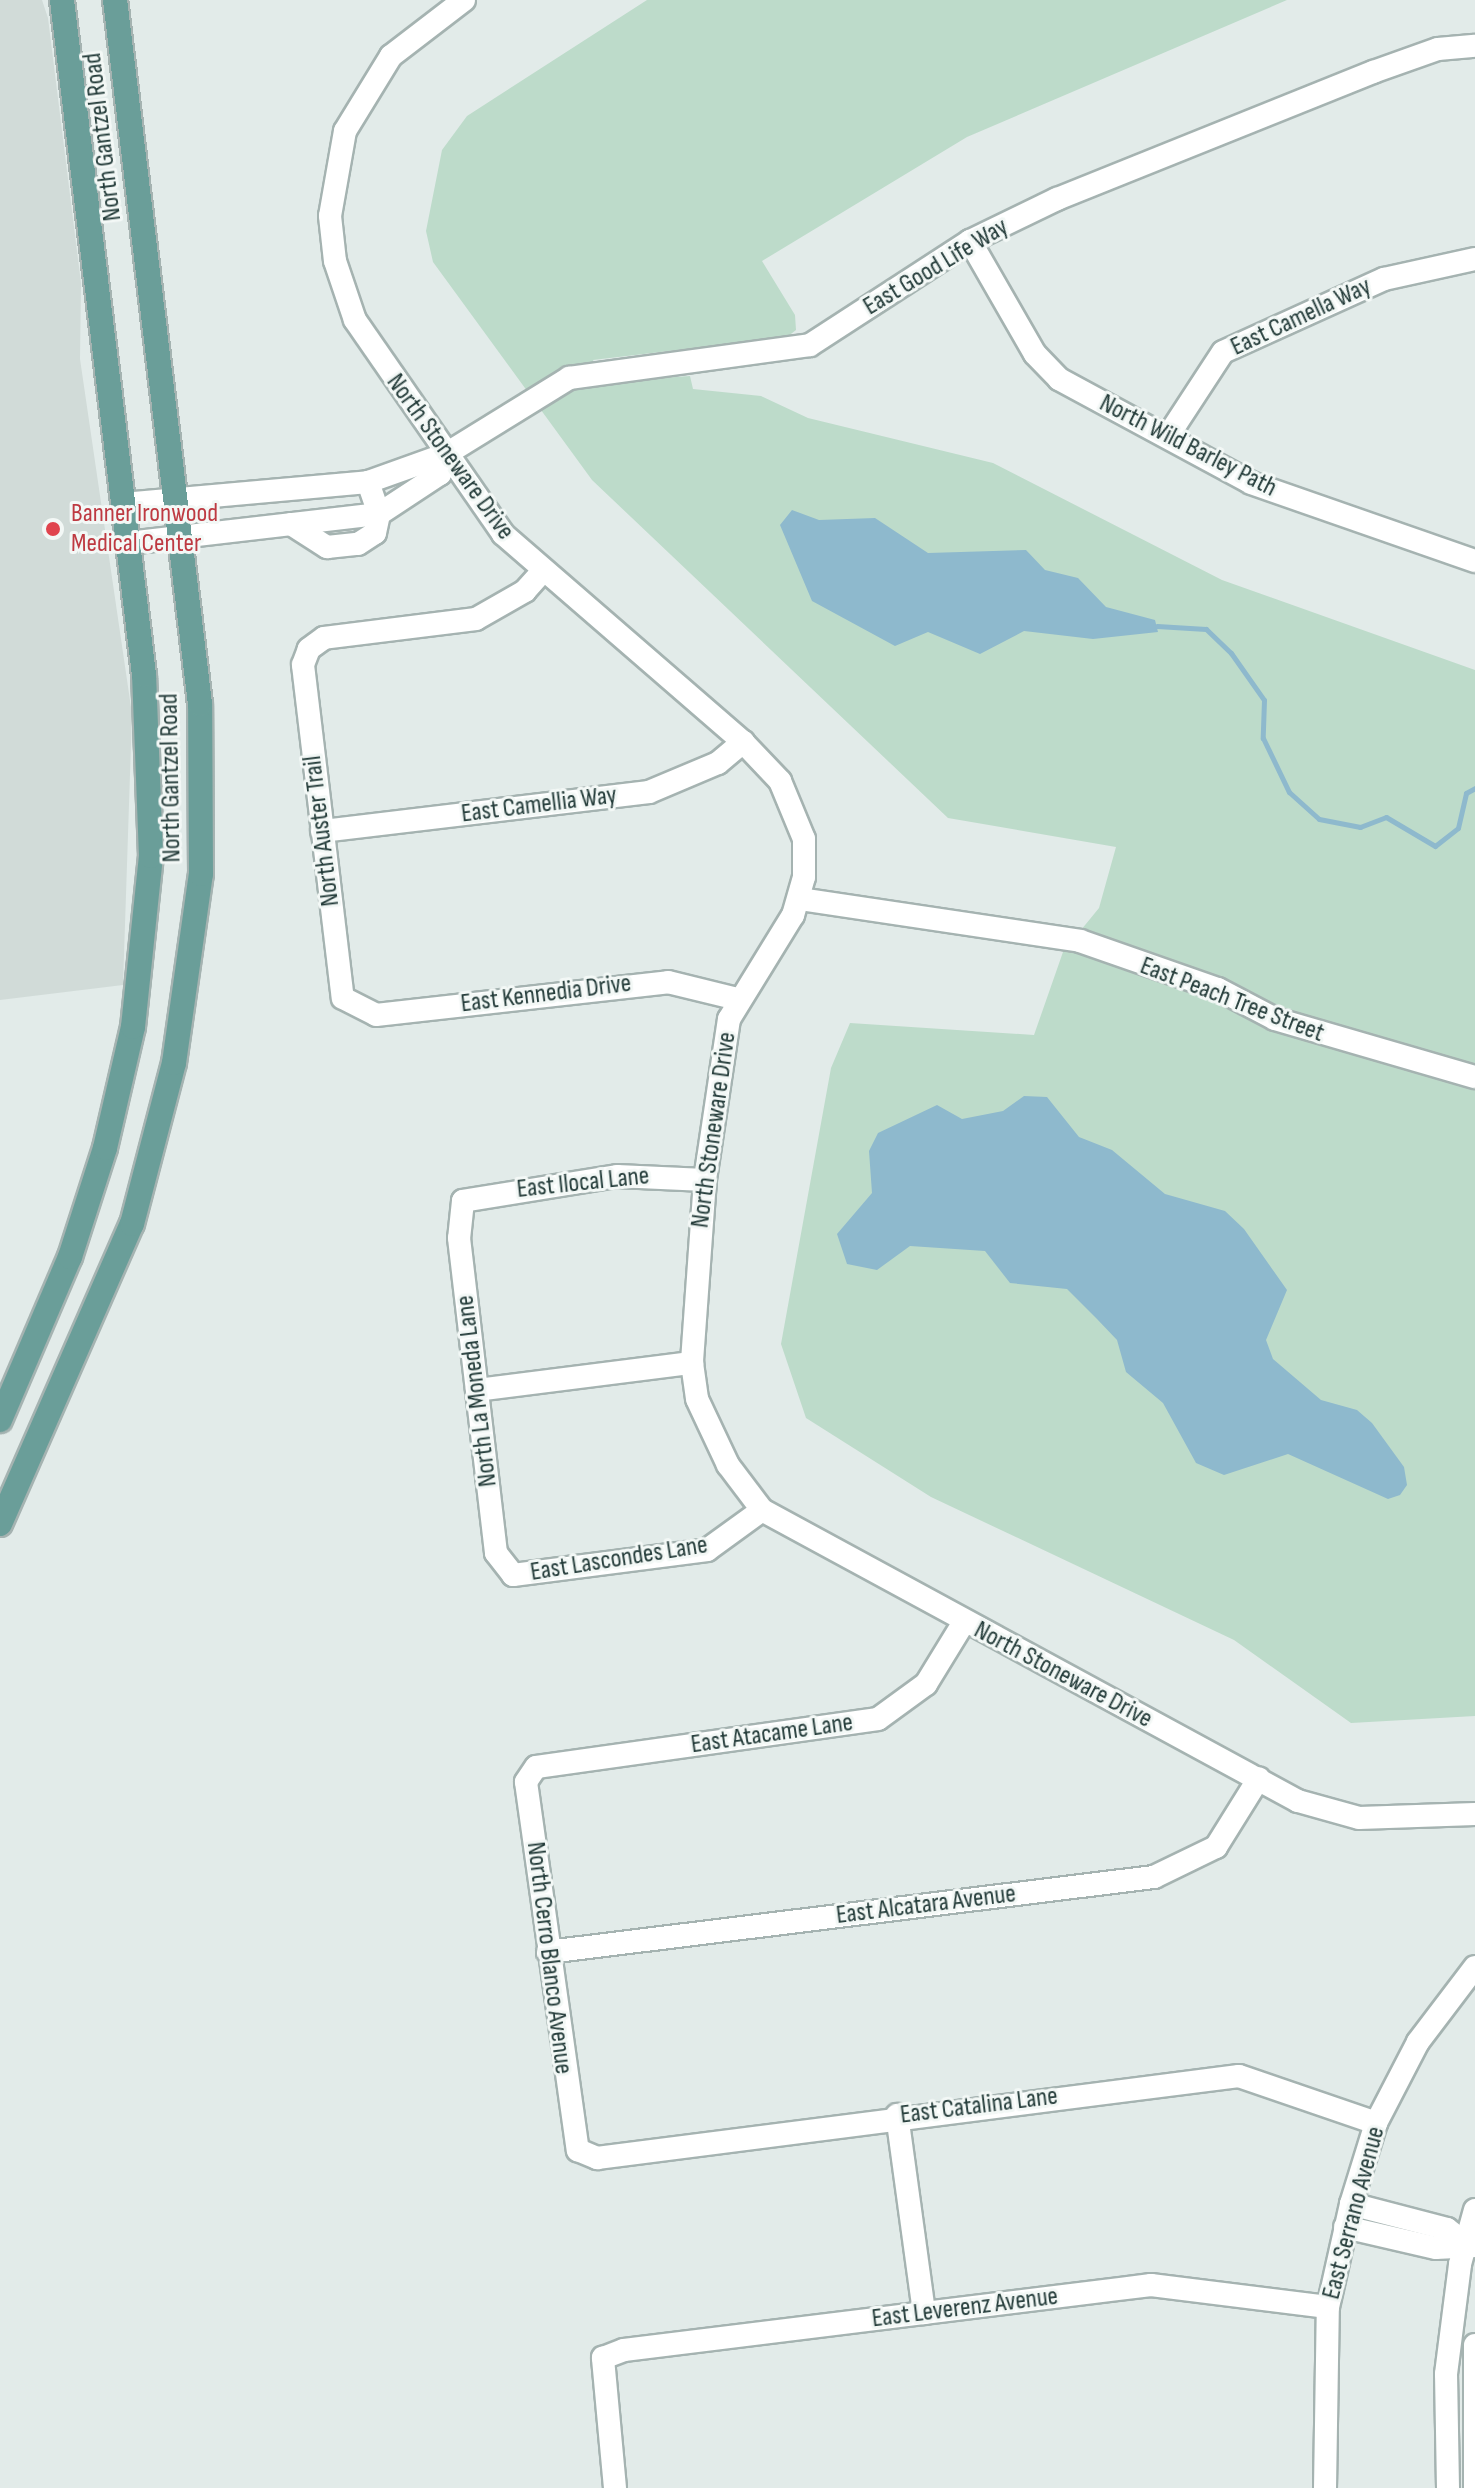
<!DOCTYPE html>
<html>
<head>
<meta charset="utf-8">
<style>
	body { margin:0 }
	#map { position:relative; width:1475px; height:2488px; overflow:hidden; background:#e2ebe9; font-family:"Sofia Sans Condensed",sans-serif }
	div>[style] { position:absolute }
	.built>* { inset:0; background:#d1dbd8 }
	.green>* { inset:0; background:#bddbca }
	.water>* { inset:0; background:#8eb9cd }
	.stream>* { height:5px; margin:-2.5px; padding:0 2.5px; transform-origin:2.5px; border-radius:2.5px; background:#8eb9cd }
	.roads { filter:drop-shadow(2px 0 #a5b3b1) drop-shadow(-2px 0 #a5b3b1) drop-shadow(0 2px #a5b3b1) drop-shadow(0 -2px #a5b3b1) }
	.minor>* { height:22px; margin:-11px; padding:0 11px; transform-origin:11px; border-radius:11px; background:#fff }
	.major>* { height:24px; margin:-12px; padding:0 12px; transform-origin:12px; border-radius:12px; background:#6a9e99 }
	.dots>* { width:22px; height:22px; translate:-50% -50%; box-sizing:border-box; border:4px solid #f3f8f6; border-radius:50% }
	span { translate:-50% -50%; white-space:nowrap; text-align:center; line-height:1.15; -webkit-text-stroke:6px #f3f8f6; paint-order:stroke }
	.street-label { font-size:26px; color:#233b39 }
	.health-label { font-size:26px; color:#be3a42 }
	.left { translate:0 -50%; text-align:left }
</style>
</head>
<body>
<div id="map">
	<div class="built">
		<i style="clip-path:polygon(0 0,42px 0,48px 18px,81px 283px,80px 359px,132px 714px,123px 985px,0 1000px)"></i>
	</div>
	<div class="green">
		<i style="clip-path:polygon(647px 0,1287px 0,967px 137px,762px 261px,795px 315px,796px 330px,787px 337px,593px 360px,601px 382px,690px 376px,693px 389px,761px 396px,808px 418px,993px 463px,1222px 580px,1475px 670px,1475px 1716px,1351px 1723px,1234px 1640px,931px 1497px,806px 1418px,781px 1344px,831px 1068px,850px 1023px,1034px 1035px,1063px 952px,1099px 908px,1116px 847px,948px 818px,592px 480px,433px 262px,426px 231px,442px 150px,467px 116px)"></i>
	</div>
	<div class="water">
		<i style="clip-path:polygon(792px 510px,819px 520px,875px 518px,928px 553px,1026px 550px,1045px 570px,1078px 578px,1106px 607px,1155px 620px,1158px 632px,1093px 639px,1024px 631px,980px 654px,928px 632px,895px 646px,812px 601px,780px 525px)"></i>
		<i style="clip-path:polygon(1024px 1096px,1047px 1097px,1079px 1137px,1112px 1150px,1165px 1194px,1225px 1211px,1244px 1229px,1287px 1290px,1266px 1340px,1273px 1359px,1321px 1400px,1357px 1410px,1372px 1423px,1404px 1467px,1407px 1485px,1400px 1495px,1388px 1499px,1288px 1454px,1224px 1475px,1196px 1463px,1163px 1403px,1126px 1372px,1117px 1340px,1097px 1319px,1067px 1289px,1010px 1283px,985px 1251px,910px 1246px,877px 1270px,847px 1264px,837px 1234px,872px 1193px,869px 1151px,878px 1133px,937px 1105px,962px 1119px,1003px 1111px)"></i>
	</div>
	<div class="stream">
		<i style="left:1157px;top:626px;width:49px;rotate:3.5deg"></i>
		<i style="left:1206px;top:629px;width:35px;rotate:44deg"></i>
		<i style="left:1231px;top:653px;width:57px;rotate:54.9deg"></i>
		<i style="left:1264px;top:700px;width:38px;rotate:92deg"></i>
		<i style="left:1263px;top:738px;width:60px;rotate:64.3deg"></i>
		<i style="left:1289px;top:792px;width:40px;rotate:42deg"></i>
		<i style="left:1319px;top:819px;width:42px;rotate:11deg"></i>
		<i style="left:1360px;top:827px;width:28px;rotate:-21deg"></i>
		<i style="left:1386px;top:817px;width:57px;rotate:30.6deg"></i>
		<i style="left:1435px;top:846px;width:29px;rotate:-38deg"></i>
		<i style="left:1458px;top:828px;width:36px;rotate:-77deg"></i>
		<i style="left:1466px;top:793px;width:10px;rotate:-29deg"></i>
	</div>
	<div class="roads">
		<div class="minor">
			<i style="left:464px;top:0;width:92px;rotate:142.5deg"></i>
			<i style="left:391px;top:56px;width:88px;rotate:121.5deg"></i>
			<i style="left:345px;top:131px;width:86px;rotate:100deg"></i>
			<i style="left:330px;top:216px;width:45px;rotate:83.7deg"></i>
			<i style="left:335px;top:261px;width:62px;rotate:71.3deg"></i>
			<i style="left:355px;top:320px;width:260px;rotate:55.3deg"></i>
			<i style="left:503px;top:534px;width:318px;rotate:40.9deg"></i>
			<i style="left:743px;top:742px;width:54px;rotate:46.5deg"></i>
			<i style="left:780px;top:781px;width:63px;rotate:67.5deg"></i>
			<i style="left:804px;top:839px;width:38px;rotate:90deg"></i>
			<i style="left:804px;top:877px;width:40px;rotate:106deg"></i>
			<i style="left:793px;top:915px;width:122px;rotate:121.6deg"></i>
			<i style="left:729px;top:1019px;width:163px;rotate:98.5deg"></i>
			<i style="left:705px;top:1180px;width:183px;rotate:94.1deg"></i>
			<i style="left:692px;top:1363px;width:36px;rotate:82deg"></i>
			<i style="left:697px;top:1399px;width:73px;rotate:64.8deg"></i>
			<i style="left:728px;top:1465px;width:56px;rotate:52.9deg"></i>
			<i style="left:762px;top:1510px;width:610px;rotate:28.5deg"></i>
			<i style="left:1298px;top:1801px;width:63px;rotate:15.6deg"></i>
			<i style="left:1359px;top:1818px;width:116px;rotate:-2deg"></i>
			<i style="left:970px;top:241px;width:130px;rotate:60.1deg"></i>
			<i style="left:1035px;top:354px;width:35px;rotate:46deg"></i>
			<i style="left:1059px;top:379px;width:218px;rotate:28.4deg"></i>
			<i style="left:1251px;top:483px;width:237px;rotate:19.2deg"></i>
			<i style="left:1168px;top:436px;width:100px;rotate:-56.8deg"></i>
			<i style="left:1223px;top:352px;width:177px;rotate:-24.4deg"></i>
			<i style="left:1384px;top:279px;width:93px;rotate:-12.4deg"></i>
			<i style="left:123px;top:504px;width:246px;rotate:-5.1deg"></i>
			<i style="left:368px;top:482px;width:83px;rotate:-19.7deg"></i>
			<i style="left:446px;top:454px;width:145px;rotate:-31.7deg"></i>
			<i style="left:569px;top:378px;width:243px;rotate:-7.8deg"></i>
			<i style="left:810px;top:345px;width:191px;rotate:-33deg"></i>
			<i style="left:970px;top:241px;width:97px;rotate:-25.8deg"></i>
			<i style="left:1057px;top:199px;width:341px;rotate:-21.9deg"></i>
			<i style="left:1373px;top:72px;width:69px;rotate:-19.5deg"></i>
			<i style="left:1438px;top:49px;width:37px;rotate:-5deg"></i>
			<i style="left:291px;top:524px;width:43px;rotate:32.6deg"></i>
			<i style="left:327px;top:547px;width:31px;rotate:-6deg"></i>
			<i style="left:358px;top:544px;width:20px;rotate:-33deg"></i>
			<i style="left:375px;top:533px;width:19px;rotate:-78deg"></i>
			<i style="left:379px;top:514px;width:34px;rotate:-109deg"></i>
			<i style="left:128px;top:543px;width:253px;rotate:-6.6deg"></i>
			<i style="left:379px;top:514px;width:73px;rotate:-33.3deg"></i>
			<i style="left:440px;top:474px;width:21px;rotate:-73deg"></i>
			<i style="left:541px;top:573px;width:24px;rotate:132deg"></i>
			<i style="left:525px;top:591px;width:56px;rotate:150.3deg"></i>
			<i style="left:476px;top:619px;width:153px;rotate:172.9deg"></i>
			<i style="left:324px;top:638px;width:19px;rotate:144deg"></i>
			<i style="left:309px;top:649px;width:17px;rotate:111deg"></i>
			<i style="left:303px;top:665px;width:335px;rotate:83.2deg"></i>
			<i style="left:343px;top:998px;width:37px;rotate:27deg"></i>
			<i style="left:376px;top:1015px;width:294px;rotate:-6.4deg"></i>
			<i style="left:668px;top:982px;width:71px;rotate:13.8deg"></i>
			<i style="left:322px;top:831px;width:329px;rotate:-6.8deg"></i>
			<i style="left:649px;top:792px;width:75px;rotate:-22.8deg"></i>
			<i style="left:718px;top:763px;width:33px;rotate:-40deg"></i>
			<i style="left:800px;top:899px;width:283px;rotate:8.5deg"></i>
			<i style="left:1080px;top:941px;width:146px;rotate:19.2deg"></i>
			<i style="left:1218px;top:989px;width:64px;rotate:27.8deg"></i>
			<i style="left:1275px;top:1019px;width:208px;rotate:16.2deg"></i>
			<i style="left:705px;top:1180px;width:88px;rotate:-177.4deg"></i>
			<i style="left:617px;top:1176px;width:156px;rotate:170.8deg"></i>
			<i style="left:463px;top:1201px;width:37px;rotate:96deg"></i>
			<i style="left:459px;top:1238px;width:317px;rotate:83.3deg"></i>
			<i style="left:496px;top:1553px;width:28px;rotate:52deg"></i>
			<i style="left:513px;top:1575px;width:196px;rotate:-7.3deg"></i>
			<i style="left:707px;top:1550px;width:68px;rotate:-36deg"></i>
			<i style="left:477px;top:1390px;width:217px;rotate:-7.2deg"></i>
			<i style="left:964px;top:1622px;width:73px;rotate:121.5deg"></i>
			<i style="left:926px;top:1684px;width:59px;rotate:143.9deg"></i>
			<i style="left:878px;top:1719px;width:345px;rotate:172deg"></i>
			<i style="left:536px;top:1767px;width:18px;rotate:124deg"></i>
			<i style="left:526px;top:1782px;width:372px;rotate:82deg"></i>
			<i style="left:578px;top:2150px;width:21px;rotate:23deg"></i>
			<i style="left:597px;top:2158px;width:647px;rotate:-7.28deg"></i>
			<i style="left:1239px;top:2076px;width:145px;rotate:18.9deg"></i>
			<i style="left:548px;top:1952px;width:611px;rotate:-7.06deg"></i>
			<i style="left:1154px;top:1877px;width:69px;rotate:-25.8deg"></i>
			<i style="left:1216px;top:1847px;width:81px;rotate:-58.1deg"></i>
			<i style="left:897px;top:2115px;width:200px;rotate:82.2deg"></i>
			<i style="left:1351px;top:2204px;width:99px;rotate:14.6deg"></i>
			<i style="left:1447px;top:2229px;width:23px;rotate:38deg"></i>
			<i style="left:1345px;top:2227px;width:93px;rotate:13deg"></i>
			<i style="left:1436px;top:2248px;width:39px;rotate:-3deg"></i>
			<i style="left:615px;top:2488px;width:131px;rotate:-95.3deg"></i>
			<i style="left:603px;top:2358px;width:22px;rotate:-21deg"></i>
			<i style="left:624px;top:2350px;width:531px;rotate:-7.03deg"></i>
			<i style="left:1151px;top:2285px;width:178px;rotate:7.1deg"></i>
			<i style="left:1325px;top:2488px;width:181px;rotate:-89.1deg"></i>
			<i style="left:1328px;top:2307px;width:106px;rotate:-77.4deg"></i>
			<i style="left:1351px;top:2204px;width:85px;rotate:-72.8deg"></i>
			<i style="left:1376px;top:2123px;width:91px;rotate:-62.6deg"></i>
			<i style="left:1418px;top:2042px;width:94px;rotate:-52.8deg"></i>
			<i style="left:1448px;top:2488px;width:114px;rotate:-91deg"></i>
			<i style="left:1446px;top:2374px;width:111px;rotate:-82.7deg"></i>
			<i style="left:1460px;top:2264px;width:56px;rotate:-74.5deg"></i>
			<i style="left:1475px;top:2488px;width:143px;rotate:-90deg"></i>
		</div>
		<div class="major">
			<i style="left:0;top:1420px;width:177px;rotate:-66.8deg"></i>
			<i style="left:70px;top:1257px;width:114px;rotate:-72.2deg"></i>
			<i style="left:105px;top:1148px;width:124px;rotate:-77deg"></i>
			<i style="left:133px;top:1027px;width:172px;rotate:-84deg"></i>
			<i style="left:151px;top:856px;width:181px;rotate:-92.2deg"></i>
			<i style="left:144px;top:675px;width:680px;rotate:-96.93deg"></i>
			<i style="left:0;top:1524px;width:328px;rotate:-66.3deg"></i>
			<i style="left:132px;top:1224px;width:166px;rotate:-75.4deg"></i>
			<i style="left:174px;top:1063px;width:191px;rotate:-81.9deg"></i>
			<i style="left:201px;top:874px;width:170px;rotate:-90.3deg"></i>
			<i style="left:200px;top:704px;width:709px;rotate:-96.88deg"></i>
		</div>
	</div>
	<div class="dots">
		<i style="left:53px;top:529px;background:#e0444e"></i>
	</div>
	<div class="street-label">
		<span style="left:103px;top:137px;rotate:-97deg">North Gantzel Road</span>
		<span style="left:936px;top:267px;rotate:-31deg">East Good Life Way</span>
		<span style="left:1301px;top:317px;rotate:-25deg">East Camella Way</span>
		<span style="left:1188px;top:446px;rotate:27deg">North Wild Barley Path</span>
		<span style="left:450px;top:457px;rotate:54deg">North Stoneware Drive</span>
		<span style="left:171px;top:778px;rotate:-91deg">North Gantzel Road</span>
		<span style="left:539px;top:805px;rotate:-7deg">East Camellia Way</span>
		<span style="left:322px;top:831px;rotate:-97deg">North Auster Trail</span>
		<span style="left:546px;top:994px;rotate:-7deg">East Kennedia Drive</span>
		<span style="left:1232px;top:1000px;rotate:21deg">East Peach Tree Street</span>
		<span style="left:714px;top:1130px;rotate:-82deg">North Stoneware Drive</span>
		<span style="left:583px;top:1183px;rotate:-6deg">East Ilocal Lane</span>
		<span style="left:477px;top:1391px;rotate:-97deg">North La Moneda Lane</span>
		<span style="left:619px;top:1559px;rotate:-9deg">East Lascondes Lane</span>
		<span style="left:1063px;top:1675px;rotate:28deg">North Stoneware Drive</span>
		<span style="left:772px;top:1734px;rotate:-8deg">East Atacame Lane</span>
		<span style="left:926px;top:1905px;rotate:-7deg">East Alcatara Avenue</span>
		<span style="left:549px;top:1958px;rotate:83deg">North Cerro Blanco Avenue</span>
		<span style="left:979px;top:2106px;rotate:-7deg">East Catalina Lane</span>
		<span style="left:1354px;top:2213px;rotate:-75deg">East Serrano Avenue</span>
		<span style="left:965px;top:2308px;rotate:-7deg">East Leverenz Avenue</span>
	</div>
	<div class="health-label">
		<span class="left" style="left:71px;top:529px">Banner Ironwood<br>Medical Center</span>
	</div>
</div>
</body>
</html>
